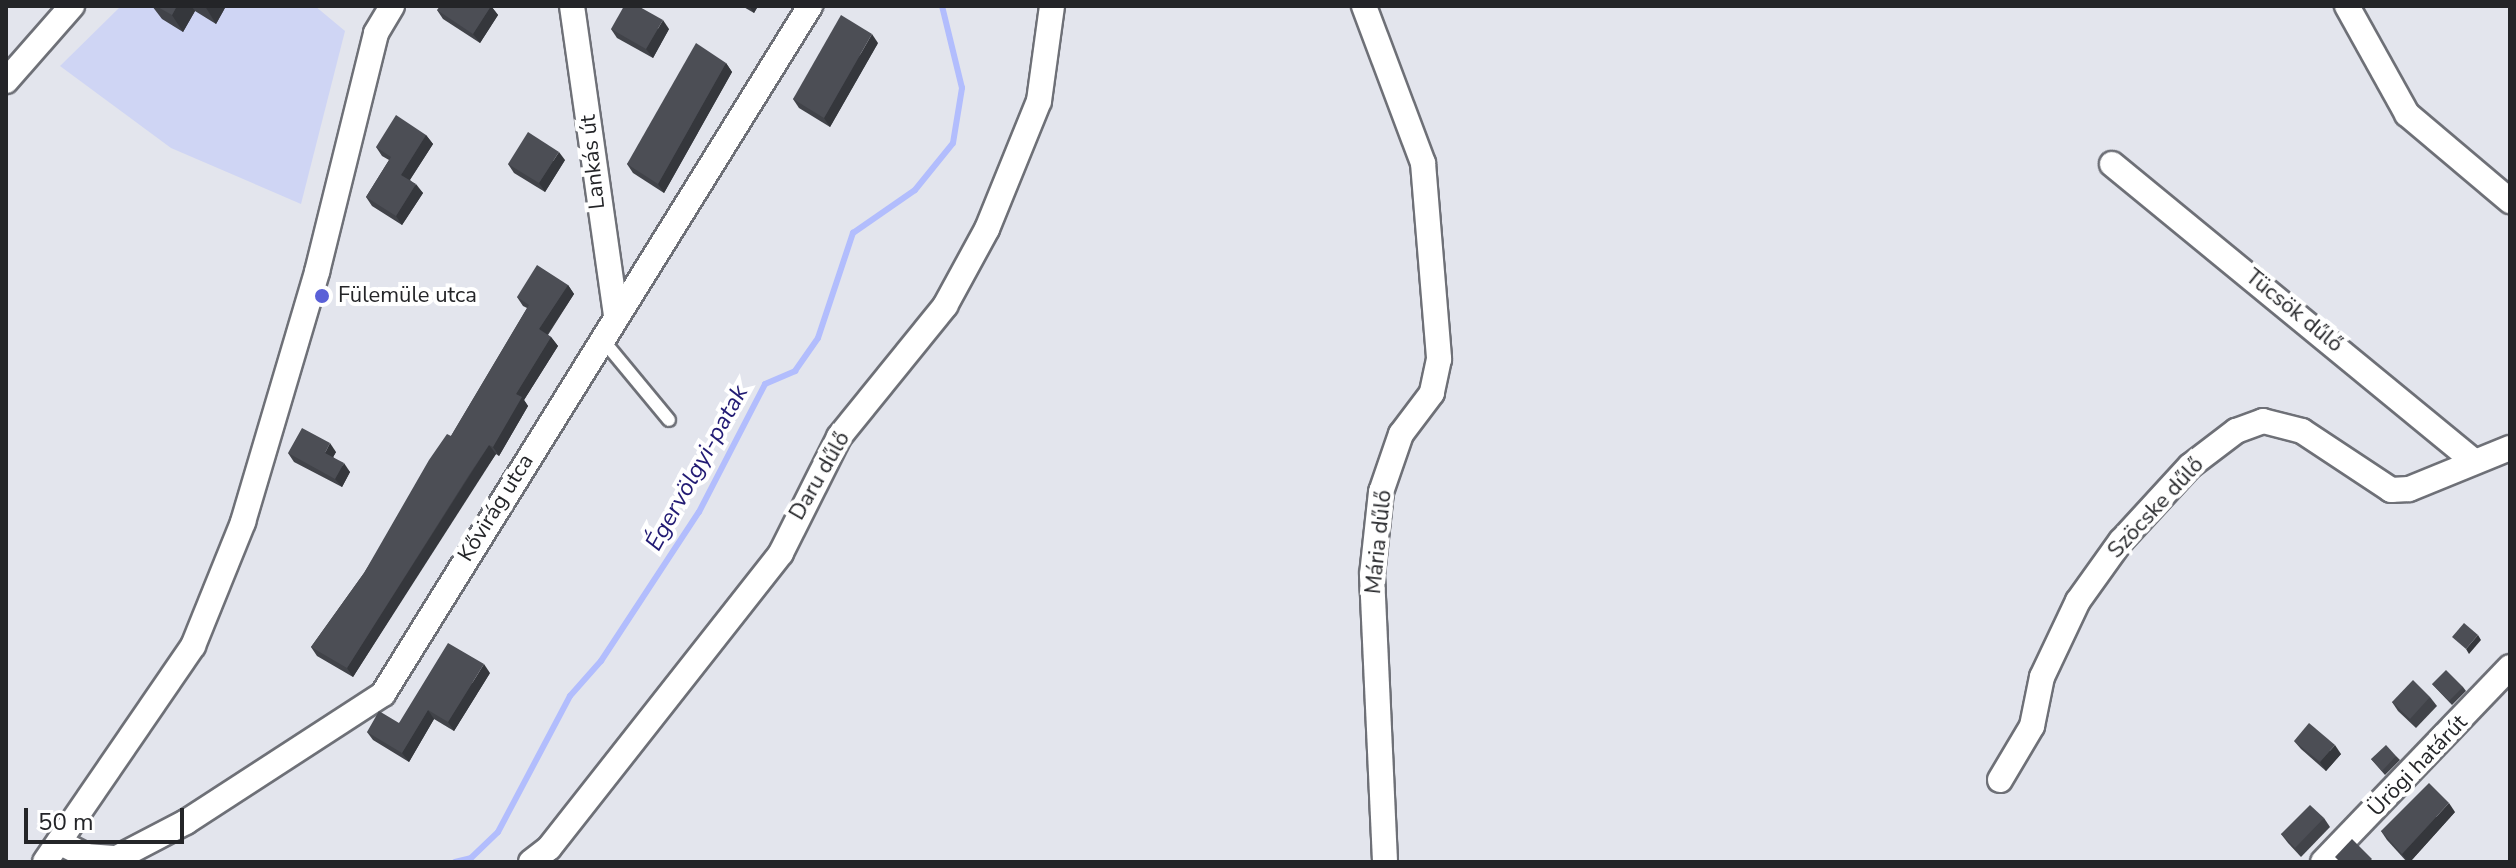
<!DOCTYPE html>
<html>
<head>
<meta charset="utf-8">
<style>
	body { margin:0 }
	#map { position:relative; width:2516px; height:868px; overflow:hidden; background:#e3e5ed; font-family:"Nunito Sans",sans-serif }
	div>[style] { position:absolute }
	.green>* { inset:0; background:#cfd5f4 }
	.stream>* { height:6px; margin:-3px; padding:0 3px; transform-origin:3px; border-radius:3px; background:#b2bdfd }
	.roads { filter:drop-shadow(2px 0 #6e7077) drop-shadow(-2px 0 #6e7077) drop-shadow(0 2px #6e7077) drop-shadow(0 -2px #6e7077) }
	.lane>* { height:12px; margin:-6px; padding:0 6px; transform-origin:6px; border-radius:6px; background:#fff }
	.street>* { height:24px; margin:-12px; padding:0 12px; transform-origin:12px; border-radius:12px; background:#fff }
	.wall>* { inset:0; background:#414349 }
	.shaded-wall>* { inset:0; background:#35373c }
	.building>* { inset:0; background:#4c4e55 }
	.dots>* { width:22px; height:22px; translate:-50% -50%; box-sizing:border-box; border:4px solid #fff; border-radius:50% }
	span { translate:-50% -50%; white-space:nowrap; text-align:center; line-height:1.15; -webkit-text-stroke:8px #fff; paint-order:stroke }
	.street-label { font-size:22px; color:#242528 }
	.poi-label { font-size:22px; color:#242528 }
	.left { translate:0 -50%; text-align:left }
	.water-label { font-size:24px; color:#221b74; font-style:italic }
	.frame { position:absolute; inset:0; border:8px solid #242528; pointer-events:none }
	.scale { position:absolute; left:24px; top:808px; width:160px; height:36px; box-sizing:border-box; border:4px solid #242528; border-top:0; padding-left:10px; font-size:24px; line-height:28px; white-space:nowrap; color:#242528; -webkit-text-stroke:6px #fff; paint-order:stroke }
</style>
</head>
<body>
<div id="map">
	<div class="green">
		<i style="clip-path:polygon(121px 6px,315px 6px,345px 31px,301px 204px,171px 148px,60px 66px)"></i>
	</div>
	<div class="stream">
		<i style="left:455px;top:862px;width:16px;rotate:-14deg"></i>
		<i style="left:471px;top:858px;width:37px;rotate:-44deg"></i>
		<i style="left:498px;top:832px;width:154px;rotate:-62.1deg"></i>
		<i style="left:570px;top:696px;width:47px;rotate:-48.5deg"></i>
		<i style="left:601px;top:661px;width:178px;rotate:-56.7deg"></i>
		<i style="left:699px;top:512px;width:144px;rotate:-62.7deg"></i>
		<i style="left:765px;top:384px;width:33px;rotate:-23deg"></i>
		<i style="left:795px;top:371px;width:40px;rotate:-55.1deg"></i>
		<i style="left:818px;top:338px;width:111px;rotate:-71.6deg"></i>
		<i style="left:853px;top:233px;width:75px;rotate:-34.7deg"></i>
		<i style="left:915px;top:190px;width:60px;rotate:-51deg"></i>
		<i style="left:953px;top:143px;width:56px;rotate:-80.7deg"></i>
		<i style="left:962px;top:88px;width:84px;rotate:-103.7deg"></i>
	</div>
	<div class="roads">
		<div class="lane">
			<i style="left:602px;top:339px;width:105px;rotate:50.4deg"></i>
		</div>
		<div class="street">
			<i style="left:572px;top:6px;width:314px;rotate:81.9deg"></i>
			<i style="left:1364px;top:6px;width:168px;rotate:69.4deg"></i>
			<i style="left:1423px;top:163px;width:197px;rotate:85.3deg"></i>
			<i style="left:1439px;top:359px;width:35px;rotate:102deg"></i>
			<i style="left:1432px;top:393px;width:51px;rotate:127.1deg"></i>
			<i style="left:1401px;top:434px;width:61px;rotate:109deg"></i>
			<i style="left:1381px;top:492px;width:83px;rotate:96.2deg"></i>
			<i style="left:1372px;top:575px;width:287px;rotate:87.4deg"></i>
			<i style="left:2347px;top:6px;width:124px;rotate:60.9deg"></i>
			<i style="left:2407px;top:114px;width:135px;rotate:40.2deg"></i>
			<i style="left:6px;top:81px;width:100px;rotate:-48.7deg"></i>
			<i style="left:2112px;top:164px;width:467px;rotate:39.4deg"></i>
			<i style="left:2000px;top:780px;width:63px;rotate:-59.3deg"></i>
			<i style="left:2032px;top:726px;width:50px;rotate:-78.5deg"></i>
			<i style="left:2042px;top:677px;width:84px;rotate:-64.7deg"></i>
			<i style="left:2078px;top:601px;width:74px;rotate:-54.4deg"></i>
			<i style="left:2121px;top:541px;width:102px;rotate:-47.4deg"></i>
			<i style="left:2190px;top:466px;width:58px;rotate:-37.3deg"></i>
			<i style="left:2236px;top:431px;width:29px;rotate:-20deg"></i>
			<i style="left:2263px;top:421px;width:40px;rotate:14.4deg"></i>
			<i style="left:2302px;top:431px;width:107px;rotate:33.5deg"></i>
			<i style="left:2391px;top:490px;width:18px;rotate:-3deg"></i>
			<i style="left:2409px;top:489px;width:109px;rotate:-22.1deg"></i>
			<i style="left:59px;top:842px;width:30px;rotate:27deg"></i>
			<i style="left:86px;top:856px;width:31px;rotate:4deg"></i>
			<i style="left:117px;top:858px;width:78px;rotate:-27.6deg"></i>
			<i style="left:186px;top:822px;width:235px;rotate:-33deg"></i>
			<i style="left:383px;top:694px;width:810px;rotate:-58.17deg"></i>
			<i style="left:45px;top:862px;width:262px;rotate:-55.6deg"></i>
			<i style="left:193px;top:646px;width:134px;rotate:-68deg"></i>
			<i style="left:243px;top:522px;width:261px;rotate:-73.5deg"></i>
			<i style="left:317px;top:272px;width:246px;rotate:-76.1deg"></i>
			<i style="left:376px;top:33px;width:31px;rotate:-59deg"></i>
			<i style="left:531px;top:862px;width:23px;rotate:-38deg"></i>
			<i style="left:549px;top:848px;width:375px;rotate:-51.8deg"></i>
			<i style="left:781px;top:553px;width:130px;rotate:-63.4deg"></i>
			<i style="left:839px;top:437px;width:169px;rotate:-51deg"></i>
			<i style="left:945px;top:306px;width:88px;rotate:-61.4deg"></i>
			<i style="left:987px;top:229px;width:138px;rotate:-67.9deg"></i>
			<i style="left:1039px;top:101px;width:96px;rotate:-82.2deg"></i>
			<i style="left:2323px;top:862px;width:270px;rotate:-46.2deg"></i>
		</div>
	</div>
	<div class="wall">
		<i style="clip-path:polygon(152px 6px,226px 6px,216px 24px,195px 11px,183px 32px,162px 19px)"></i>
		<i style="clip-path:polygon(491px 6px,498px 15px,480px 43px,443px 19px,437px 10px)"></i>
		<i style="clip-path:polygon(742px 6px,758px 6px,754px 13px)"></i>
		<i style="clip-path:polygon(611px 29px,669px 29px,653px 58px,617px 38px)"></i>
		<i style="clip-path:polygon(878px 43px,830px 127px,799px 108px,793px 99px)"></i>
		<i style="clip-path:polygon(726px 63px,732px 72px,664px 193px,633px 173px,627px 164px)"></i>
		<i style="clip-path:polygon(426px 135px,433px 144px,410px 180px,423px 193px,402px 225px,372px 206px,366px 197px,389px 160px,382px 156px,376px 147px)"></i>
		<i style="clip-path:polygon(565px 160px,545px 192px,514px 173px,508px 164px)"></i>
		<i style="clip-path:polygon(568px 285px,574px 294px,548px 335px,551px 337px,558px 346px,524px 400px,528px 406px,499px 456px,496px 454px,475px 484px,353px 677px,317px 656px,311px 647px,364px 573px,451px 436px,527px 308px,523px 306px,517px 297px)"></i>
		<i style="clip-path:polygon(336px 452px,333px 457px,350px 472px,342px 487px,294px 462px,288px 453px)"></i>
		<i style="clip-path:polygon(490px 673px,454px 731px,434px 719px,409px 762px,373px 740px,367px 732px,399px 723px)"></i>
		<i style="clip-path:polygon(2432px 684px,2463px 687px,2466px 691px,2452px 705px)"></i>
		<i style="clip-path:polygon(2430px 697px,2437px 706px,2416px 728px,2398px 711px,2392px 702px)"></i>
		<i style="clip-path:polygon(2294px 741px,2341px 754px,2326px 771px,2301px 749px)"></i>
		<i style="clip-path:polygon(2396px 756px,2400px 760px,2385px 775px,2371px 759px)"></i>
		<i style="clip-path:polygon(2455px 812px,2410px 862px,2407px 862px,2387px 840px,2381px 831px)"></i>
		<i style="clip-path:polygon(2324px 818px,2330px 827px,2301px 857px,2288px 843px,2281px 834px)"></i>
	</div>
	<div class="shaded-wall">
		<i style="clip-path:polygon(177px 6px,191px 6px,195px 11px,183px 32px,172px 15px)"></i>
		<i style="clip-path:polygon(205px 6px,226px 6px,216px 24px)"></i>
		<i style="clip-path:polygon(491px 6px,498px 15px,480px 43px,473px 34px)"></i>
		<i style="clip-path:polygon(749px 6px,758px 6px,754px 13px)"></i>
		<i style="clip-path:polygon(663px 20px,669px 29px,653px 58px,646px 49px)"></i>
		<i style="clip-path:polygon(872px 34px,878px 43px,830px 127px,824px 118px)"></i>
		<i style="clip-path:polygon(726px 63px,732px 72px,664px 193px,658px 184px)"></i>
		<i style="clip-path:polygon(426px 135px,433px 144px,407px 184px,401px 175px)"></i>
		<i style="clip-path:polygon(559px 152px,565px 160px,545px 192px,539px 183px)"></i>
		<i style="clip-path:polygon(416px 184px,423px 193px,402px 225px,396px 216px)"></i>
		<i style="clip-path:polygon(568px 285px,574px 294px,545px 338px,539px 329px)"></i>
		<i style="clip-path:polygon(551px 337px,558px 346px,524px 400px,528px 406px,499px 456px,493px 447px,516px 394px)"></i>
		<i style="clip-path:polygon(330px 443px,336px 452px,331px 461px,325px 453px)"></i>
		<i style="clip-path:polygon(489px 445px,496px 454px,353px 677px,347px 668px)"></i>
		<i style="clip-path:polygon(344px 463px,350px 472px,342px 487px,335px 479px)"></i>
		<i style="clip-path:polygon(2478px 635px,2481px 640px,2469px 654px,2466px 649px)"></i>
		<i style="clip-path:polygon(484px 664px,490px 673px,454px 731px,448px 722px)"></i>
		<i style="clip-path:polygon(428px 710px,434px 719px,409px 762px,402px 753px)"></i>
		<i style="clip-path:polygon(2335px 745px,2341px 754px,2326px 771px,2320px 762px)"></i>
		<i style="clip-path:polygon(2449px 803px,2455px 812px,2410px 862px,2408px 862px,2402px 854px)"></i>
	</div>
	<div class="building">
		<i style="clip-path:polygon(156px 6px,177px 6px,172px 15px)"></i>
		<i style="clip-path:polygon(440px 6px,491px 6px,473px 34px,437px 10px)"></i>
		<i style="clip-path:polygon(624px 6px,638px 6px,663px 20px,646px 49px,611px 29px)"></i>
		<i style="clip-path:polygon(841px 15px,872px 34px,824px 118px,793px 99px)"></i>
		<i style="clip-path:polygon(696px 43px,726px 63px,658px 184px,627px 164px)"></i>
		<i style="clip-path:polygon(396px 115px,426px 135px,401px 175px,416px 184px,396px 216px,366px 197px,391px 157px,376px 147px)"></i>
		<i style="clip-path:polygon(528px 132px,559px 152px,539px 183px,508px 164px)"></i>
		<i style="clip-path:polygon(537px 265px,568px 285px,539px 329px,551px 337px,516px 394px,522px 397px,493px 447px,489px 445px,469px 475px,347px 668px,311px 647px,364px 573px,429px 460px,447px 434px,451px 436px,529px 305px,517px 297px)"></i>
		<i style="clip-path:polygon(302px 428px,330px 443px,325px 453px,344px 463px,335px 479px,288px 453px)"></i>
		<i style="clip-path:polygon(2464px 623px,2478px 635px,2466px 649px,2452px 637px)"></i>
		<i style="clip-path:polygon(448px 643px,484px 664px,448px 722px,428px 710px,402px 753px,367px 732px,379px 711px,399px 723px)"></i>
		<i style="clip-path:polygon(2446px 670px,2463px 687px,2449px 701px,2432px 684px)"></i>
		<i style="clip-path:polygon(2413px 680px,2430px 697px,2410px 719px,2392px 702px)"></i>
		<i style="clip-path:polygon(2309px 723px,2335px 745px,2320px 762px,2294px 741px)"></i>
		<i style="clip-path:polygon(2386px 745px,2396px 756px,2382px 771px,2371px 759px)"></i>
		<i style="clip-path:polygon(2429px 783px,2449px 803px,2402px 854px,2381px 831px)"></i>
		<i style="clip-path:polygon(2310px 805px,2324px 818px,2295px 848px,2281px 834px)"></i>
		<i style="clip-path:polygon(2352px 839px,2372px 859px,2369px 862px,2340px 862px,2335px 857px)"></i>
	</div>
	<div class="dots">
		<i style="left:322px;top:296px;background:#5a60d7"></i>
	</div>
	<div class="street-label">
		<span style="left:593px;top:162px;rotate:-96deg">Lankás út</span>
		<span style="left:2294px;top:311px;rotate:39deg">Tücsök dűlő</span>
		<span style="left:820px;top:476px;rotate:-60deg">Daru dűlő</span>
		<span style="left:496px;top:508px;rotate:-58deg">Kővirág utca</span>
		<span style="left:2156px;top:508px;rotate:-47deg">Szöcske dűlő</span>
		<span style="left:1379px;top:542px;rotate:-84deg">Mária dűlő</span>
		<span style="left:2418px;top:766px;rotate:-46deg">Ürögi határút</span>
	</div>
	<div class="poi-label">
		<span class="left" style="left:338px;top:296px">Fülemüle utca</span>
	</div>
	<div class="water-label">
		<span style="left:697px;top:468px;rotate:-61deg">Égervölgyi-patak</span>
	</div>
	<div class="frame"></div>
	<div class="scale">50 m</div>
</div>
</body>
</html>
